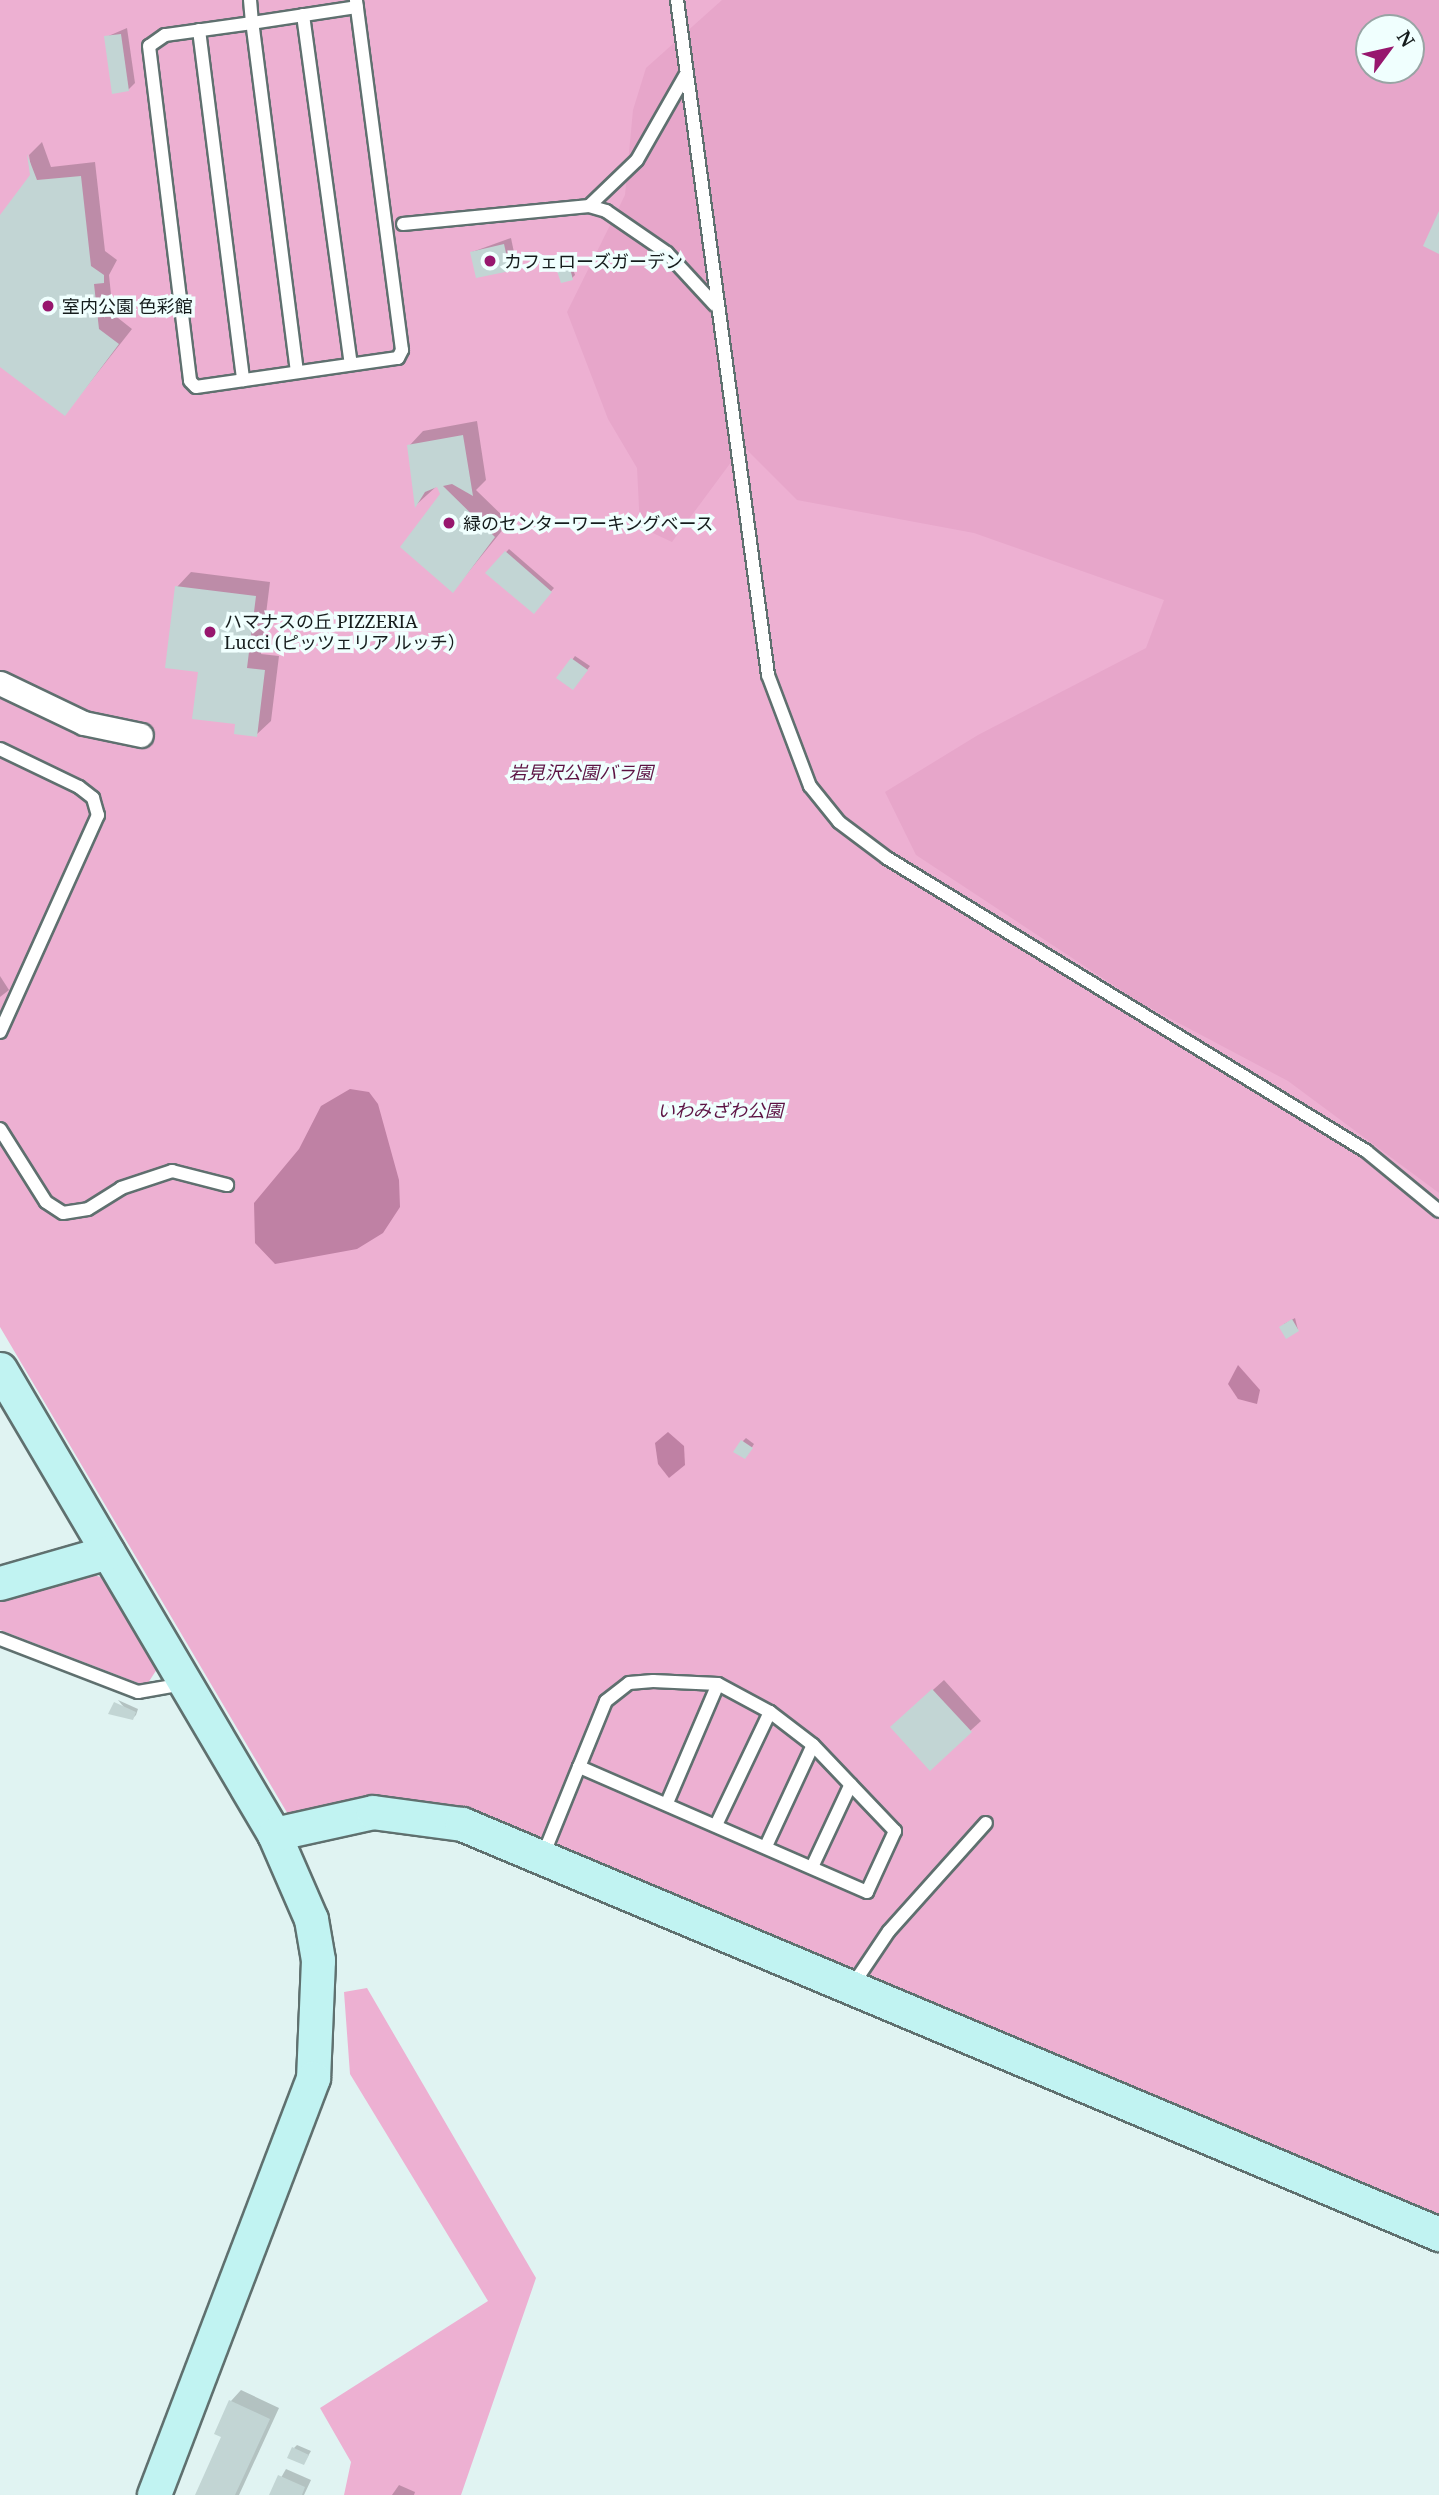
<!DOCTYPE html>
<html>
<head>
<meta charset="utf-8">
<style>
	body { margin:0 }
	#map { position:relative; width:1439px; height:2495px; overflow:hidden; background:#e0f3f2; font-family:"Noto Serif","Noto Sans JP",serif }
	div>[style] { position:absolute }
	.green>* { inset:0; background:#edb0d2 }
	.forest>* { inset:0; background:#e7a6ca }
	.water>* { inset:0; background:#bf81a4 }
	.shadow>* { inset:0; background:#0003 }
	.building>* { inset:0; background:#c2d5d4 }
	.roads { filter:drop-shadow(2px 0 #5f706f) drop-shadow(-2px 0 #5f706f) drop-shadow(0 2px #5f706f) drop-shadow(0 -2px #5f706f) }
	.lane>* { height:12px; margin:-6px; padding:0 6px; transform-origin:6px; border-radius:6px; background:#fff }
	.street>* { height:23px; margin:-11.5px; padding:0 11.5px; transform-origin:11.5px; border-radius:11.5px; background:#fff }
	.secondary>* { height:33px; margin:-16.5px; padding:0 16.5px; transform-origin:16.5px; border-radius:16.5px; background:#c1f3f2 }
	.dots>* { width:19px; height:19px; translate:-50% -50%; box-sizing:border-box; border:4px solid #f0fffe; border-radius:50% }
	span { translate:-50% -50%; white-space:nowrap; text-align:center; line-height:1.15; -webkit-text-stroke:7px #f0fffe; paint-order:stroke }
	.poi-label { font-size:18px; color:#151c1c }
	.left { translate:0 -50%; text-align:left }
	.park-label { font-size:18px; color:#5c1243; font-style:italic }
	.north { position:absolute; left:1355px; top:14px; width:70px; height:70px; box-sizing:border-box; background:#f0fffe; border:2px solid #98a4a4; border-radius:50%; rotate:57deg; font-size:19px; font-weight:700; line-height:28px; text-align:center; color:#151c1c }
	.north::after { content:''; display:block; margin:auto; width:24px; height:32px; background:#97176e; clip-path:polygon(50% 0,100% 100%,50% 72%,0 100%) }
</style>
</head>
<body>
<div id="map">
	<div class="green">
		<i style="clip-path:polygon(evenodd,0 0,1439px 0,1439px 2219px,516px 1827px,442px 1803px,366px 1801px,289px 1816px,0 1327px,0 0,1369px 28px,1411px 28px,1411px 70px,1369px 70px,1369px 28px)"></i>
		<i style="clip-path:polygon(89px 1574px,105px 1578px,159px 1666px,146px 1686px,0 1630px,0 1597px)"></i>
		<i style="clip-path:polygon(367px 1988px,536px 2278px,461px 2495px,344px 2495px,351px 2462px,320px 2408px,488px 2301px,350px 2074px,344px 1992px)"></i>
	</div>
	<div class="forest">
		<i style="clip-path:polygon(evenodd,722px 0,1439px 0,1439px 1193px,1288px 1081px,1139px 1002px,916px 855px,885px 792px,978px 735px,1146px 648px,1164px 600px,974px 533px,797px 500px,743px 446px,672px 542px,640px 527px,637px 468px,608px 419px,567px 312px,625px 195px,633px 110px,646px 68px,722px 0,1369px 28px,1411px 28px,1411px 70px,1369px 70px,1369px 28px)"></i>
	</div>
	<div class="water">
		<i style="clip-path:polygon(350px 1089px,369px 1092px,378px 1104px,399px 1180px,400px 1207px,383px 1233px,357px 1249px,275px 1264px,255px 1243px,254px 1203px,299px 1149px,321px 1106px)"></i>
		<i style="clip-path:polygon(1238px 1365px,1260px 1390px,1257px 1404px,1238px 1399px,1228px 1384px)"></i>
		<i style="clip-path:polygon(668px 1432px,684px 1446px,685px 1465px,669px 1478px,658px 1464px,655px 1443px)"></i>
	</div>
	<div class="shadow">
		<i style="clip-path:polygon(127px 28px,135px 83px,128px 90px,106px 37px)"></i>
		<i style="clip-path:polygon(42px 142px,51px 167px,95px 162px,105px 251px,117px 260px,109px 275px,113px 314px,132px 329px,65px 414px,0 365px,0 218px,32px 175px,29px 155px)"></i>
		<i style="clip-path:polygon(511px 238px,516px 262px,509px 269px,472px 252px)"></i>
		<i style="clip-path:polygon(571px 263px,575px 275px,572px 278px,558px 268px)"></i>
		<i style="clip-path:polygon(477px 421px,486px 480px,476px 490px,509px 522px,453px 591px,442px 494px,438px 485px,417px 504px,409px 446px,423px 431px)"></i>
		<i style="clip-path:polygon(509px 549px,554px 588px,533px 612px,488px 572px)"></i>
		<i style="clip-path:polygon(191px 572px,270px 582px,261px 654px,279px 656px,271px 721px,256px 735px,237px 723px,200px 671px,177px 587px)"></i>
		<i style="clip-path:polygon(575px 656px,590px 666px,576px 685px,559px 678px)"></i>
		<i style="clip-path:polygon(0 976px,9px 990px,0 997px)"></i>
		<i style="clip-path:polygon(1295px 1318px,1298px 1330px,1284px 1324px)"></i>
		<i style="clip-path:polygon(746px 1438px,754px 1444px,748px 1454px,743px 1441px)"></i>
		<i style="clip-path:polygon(944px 1680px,981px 1721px,970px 1731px,903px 1717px)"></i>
		<i style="clip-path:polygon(118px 1700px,138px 1709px,136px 1715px,133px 1718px)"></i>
		<i style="clip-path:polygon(241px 2390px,279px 2408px,239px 2495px,198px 2495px,224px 2437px,231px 2401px)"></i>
		<i style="clip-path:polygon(297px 2445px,311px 2451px,304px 2463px,294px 2448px)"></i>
		<i style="clip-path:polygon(286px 2469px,311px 2480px,304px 2495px,271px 2495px)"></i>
		<i style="clip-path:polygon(399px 2485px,415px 2492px,414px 2495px,392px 2495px)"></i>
	</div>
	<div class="building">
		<i style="clip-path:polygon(121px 34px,129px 91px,112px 94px,104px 36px)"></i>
		<i style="clip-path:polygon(27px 154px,37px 180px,81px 176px,91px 266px,104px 275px,104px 283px,94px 284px,99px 329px,119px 344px,65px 416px,0 367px,0 215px,30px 175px)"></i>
		<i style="clip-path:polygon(1439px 211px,1439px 254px,1423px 246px)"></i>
		<i style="clip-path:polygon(504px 244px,510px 271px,476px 278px,470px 252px)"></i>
		<i style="clip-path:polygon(569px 264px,573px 280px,561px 283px,556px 268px)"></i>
		<i style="clip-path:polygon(463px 435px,473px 496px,452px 484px,443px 486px,495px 537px,453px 593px,400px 547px,440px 494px,437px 487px,425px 492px,415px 508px,407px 445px)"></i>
		<i style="clip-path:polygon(505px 551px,552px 592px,534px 614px,485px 573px)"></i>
		<i style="clip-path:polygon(175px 586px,256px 596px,247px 668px,265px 670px,257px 737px,234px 734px,235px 724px,192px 719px,198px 672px,165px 668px)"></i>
		<i style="clip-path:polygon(571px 658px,588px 670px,573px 690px,556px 678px)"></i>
		<i style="clip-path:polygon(1292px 1319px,1299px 1331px,1286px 1339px,1279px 1327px)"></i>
		<i style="clip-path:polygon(741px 1440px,753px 1448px,745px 1459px,733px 1452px)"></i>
		<i style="clip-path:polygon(932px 1689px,972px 1732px,930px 1771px,890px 1727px)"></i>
		<i style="clip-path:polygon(114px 1702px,136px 1712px,133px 1720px,108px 1714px)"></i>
		<i style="clip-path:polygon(229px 2400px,270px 2419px,235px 2495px,195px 2495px,221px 2437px,214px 2434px)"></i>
		<i style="clip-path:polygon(292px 2447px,309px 2455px,304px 2465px,287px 2458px)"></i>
		<i style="clip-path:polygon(278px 2475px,305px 2487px,302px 2495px,269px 2495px)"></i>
	</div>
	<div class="roads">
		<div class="lane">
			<i style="left:250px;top:0;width:23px;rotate:85deg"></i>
			<i style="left:252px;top:23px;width:88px;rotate:172.1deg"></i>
			<i style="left:165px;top:35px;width:19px;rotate:145deg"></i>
			<i style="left:149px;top:46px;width:337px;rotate:83deg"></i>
			<i style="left:190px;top:381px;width:8px;rotate:45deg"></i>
			<i style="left:196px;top:387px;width:204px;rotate:-8.2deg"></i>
			<i style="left:398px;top:358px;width:9px;rotate:-63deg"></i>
			<i style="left:402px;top:350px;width:353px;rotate:-97.5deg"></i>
			<i style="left:677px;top:0;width:681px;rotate:82.32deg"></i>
			<i style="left:768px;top:675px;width:119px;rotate:69.3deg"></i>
			<i style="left:810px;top:786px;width:46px;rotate:51.1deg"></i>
			<i style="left:839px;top:822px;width:60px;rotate:36.9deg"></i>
			<i style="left:887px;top:858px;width:562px;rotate:31.45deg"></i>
			<i style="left:1366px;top:1151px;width:94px;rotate:39.4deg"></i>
			<i style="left:303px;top:15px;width:352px;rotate:82.2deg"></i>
			<i style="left:199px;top:30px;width:353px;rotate:82.8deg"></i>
			<i style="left:589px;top:206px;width:66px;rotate:-43.8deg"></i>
			<i style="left:637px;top:160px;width:99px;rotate:-60.3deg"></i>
			<i style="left:403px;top:224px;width:187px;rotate:-5.5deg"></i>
			<i style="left:589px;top:206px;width:18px;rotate:16deg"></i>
			<i style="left:606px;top:211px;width:74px;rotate:34.5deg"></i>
			<i style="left:667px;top:253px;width:71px;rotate:47.3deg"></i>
			<i style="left:297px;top:372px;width:352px;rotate:-97.3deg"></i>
			<i style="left:252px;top:23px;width:106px;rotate:-8.7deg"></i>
			<i style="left:0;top:749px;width:88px;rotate:25.7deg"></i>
			<i style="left:79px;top:787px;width:18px;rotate:38deg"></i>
			<i style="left:93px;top:798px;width:18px;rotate:74deg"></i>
			<i style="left:98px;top:815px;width:238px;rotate:114.3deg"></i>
			<i style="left:0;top:1129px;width:86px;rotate:57.8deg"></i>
			<i style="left:46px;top:1202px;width:20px;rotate:33deg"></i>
			<i style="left:63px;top:1213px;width:25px;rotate:-9deg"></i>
			<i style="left:88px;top:1209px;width:39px;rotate:-32deg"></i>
			<i style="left:121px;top:1188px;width:54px;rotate:-18.4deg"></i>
			<i style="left:172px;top:1171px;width:57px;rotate:14.3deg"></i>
			<i style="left:0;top:1639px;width:148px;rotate:21deg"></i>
			<i style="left:138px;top:1692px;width:47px;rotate:-9.9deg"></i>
			<i style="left:667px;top:1803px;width:129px;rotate:-66.8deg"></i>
			<i style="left:717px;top:1823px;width:123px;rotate:-64.5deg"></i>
			<i style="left:767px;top:1844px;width:109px;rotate:-65.1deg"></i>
			<i style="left:544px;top:1853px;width:93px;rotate:-67.9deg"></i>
			<i style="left:579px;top:1767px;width:71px;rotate:-67.8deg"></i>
			<i style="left:606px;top:1701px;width:29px;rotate:-38deg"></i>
			<i style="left:629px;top:1683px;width:24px;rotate:-5deg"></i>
			<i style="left:653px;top:1681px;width:65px;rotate:2.6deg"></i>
			<i style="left:718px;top:1684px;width:59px;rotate:28.3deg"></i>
			<i style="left:770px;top:1712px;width:54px;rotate:37.5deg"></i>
			<i style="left:813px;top:1745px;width:119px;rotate:46.4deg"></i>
			<i style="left:895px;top:1831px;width:67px;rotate:114.7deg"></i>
			<i style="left:867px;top:1892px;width:314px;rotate:-156.5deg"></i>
			<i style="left:813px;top:1865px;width:89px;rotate:-64.9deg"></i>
			<i style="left:852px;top:1986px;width:66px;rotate:-56.1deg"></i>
			<i style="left:889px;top:1931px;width:145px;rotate:-48.1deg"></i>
		</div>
		<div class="street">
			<i style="left:0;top:683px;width:93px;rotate:25.5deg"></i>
			<i style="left:84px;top:723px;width:58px;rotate:11.9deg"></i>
		</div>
		<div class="secondary">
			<i style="left:0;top:1369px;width:540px;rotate:59.49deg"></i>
			<i style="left:274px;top:1834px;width:93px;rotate:66.5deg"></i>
			<i style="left:311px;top:1919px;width:42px;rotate:80.3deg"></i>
			<i style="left:318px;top:1960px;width:118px;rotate:92.4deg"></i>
			<i style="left:313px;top:2078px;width:446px;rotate:110.9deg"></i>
			<i style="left:0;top:1583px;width:112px;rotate:-16deg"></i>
			<i style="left:274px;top:1834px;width:101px;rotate:-12.5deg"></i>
			<i style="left:373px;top:1812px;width:90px;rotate:7.7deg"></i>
			<i style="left:462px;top:1824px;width:1060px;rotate:22.77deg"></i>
		</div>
	</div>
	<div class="dots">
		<i style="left:490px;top:261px;background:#97176e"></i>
		<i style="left:48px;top:306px;background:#97176e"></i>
		<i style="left:449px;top:523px;background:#97176e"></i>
		<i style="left:210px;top:632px;background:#97176e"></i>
	</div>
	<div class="poi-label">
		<span class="left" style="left:504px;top:261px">カフェローズガーデン</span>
		<span class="left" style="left:62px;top:306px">室内公園 色彩館</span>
		<span class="left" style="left:463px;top:523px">緑のセンターワーキングベース</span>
		<span class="left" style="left:224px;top:632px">ハマナスの丘 PIZZERIA<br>Lucci (ピッツェリア ルッチ）</span>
	</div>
	<div class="park-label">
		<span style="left:581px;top:772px">岩見沢公園バラ園</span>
		<span style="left:720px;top:1110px">いわみざわ公園</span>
	</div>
	<div class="north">N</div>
</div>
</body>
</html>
